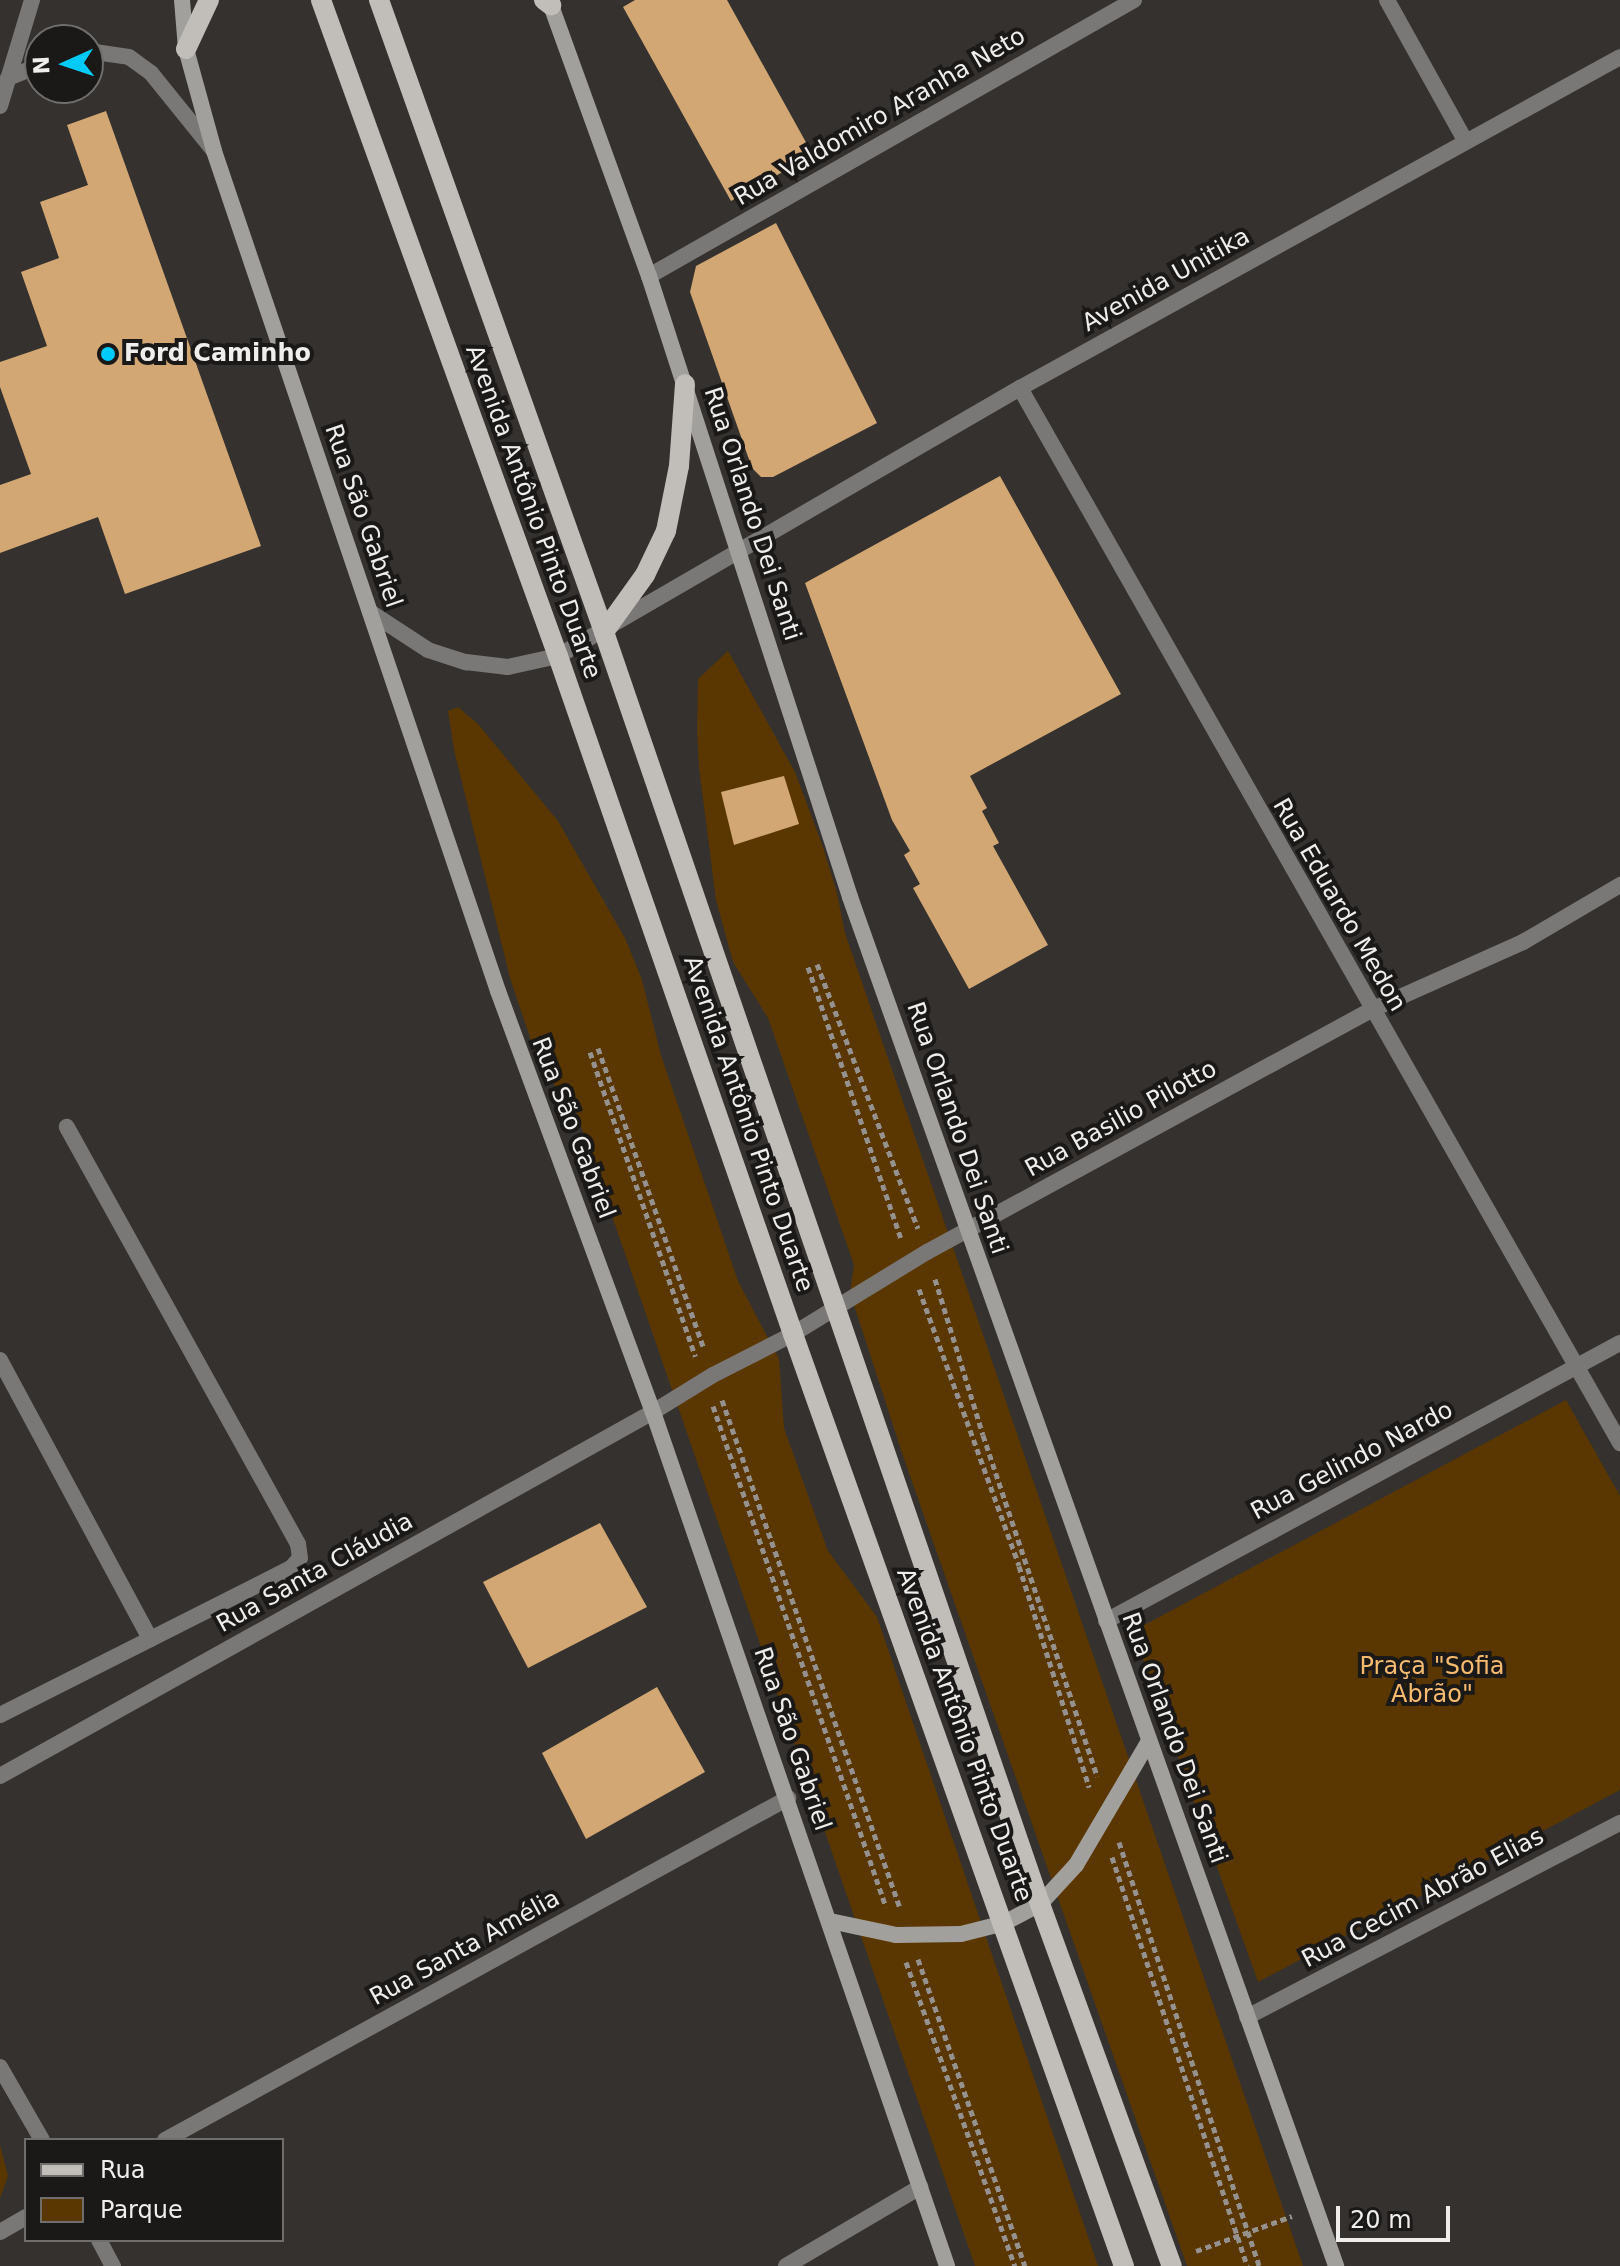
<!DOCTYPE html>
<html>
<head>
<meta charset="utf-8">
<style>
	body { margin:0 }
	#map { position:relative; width:1620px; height:2266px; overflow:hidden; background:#34312e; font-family:"DejaVu Sans",sans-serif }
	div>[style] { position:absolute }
	.green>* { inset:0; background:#5a3700 }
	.building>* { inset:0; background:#d2a773 }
	.path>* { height:5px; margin-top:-2.5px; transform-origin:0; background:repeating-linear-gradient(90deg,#94918f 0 6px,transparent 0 10px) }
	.service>* { height:16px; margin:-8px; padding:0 8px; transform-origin:8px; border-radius:8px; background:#7a7876 }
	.minor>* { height:16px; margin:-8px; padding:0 8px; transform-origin:8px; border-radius:8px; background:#7a7876 }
	.tertiary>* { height:16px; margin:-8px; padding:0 8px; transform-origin:8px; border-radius:8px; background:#7a7876 }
	.secondary>* { height:16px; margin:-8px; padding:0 8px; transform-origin:8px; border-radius:8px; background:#a2a09d }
	.primary>* { height:20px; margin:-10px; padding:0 10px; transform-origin:10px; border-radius:10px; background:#c1beba }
	.dots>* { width:22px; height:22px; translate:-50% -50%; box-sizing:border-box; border:4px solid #1b1918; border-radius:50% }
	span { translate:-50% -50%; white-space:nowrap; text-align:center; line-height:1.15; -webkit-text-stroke:8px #1b1918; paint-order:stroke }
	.street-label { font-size:24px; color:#f0eeec }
	.poi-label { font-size:24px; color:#f0eeec; font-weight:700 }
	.left { translate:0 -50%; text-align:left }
	.park-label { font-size:24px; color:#f6bb6f }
	.legend { position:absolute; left:24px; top:2138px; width:260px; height:104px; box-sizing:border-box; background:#1b1918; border:2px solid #706e6d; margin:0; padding:10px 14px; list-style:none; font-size:24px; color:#f0eeec }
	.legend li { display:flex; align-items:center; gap:16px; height:40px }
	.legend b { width:40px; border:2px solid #706e6d }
	.north { position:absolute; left:24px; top:24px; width:80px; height:80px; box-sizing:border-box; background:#1b1918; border:2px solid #706e6d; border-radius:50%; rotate:267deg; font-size:22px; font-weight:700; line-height:32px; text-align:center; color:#f0eeec }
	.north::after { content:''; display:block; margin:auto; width:28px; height:36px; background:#00cbf8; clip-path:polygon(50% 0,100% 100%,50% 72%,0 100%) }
	.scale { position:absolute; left:1336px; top:2206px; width:114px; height:36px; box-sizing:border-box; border:4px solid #f0eeec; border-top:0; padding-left:10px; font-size:24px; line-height:28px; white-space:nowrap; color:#f0eeec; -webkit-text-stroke:6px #1b1918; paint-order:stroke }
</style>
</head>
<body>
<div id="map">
	<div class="green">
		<i style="clip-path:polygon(728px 651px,795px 772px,823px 847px,837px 893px,845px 933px,1303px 2266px,1187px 2266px,903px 1456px,850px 1293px,854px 1265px,768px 1018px,733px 962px,716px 900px,699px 768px,697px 730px,698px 679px)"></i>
		<i style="clip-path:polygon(458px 707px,478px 724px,558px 821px,625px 938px,642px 980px,661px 1055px,738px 1281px,779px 1359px,784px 1428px,828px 1551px,877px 1617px,1098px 2266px,975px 2266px,576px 1112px,540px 1067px,510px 978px,454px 750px,448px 711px)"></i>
		<i style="clip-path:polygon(1566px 1400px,1620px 1496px,1620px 1790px,1258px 1982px,1133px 1631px)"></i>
		<i style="clip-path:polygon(0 2145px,8px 2176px,0 2198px)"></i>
	</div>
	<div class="building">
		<i style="clip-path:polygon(635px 0,727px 0,813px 155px,731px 201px,623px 7px)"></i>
		<i style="clip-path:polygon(106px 111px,261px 546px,125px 594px,98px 517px,0 553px,0 485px,31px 474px,0 387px,0 362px,47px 346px,21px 272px,59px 258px,40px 202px,88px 185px,67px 125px)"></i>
		<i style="clip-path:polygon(776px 223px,877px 423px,773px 477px,761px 477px,752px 468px,690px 292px,696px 266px)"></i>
		<i style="clip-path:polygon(1000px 476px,1121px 694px,970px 776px,987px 808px,982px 811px,999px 843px,993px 846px,1048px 945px,969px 989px,913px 888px,920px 884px,904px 855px,910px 851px,892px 820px,805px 583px)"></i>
		<i style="clip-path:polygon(784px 776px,799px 824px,734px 845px,721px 792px)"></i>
		<i style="clip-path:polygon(600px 1523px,647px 1607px,528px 1668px,483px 1582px)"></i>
		<i style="clip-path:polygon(657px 1687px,705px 1772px,586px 1839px,542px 1753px)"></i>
	</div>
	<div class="path">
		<i style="left:817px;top:964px;width:283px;rotate:69.1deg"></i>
		<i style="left:808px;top:967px;width:287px;rotate:71.1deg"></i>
		<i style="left:598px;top:1048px;width:319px;rotate:70.6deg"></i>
		<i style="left:590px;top:1052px;width:322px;rotate:70.9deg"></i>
		<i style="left:935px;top:1279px;width:163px;rotate:72.9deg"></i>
		<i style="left:983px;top:1435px;width:360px;rotate:71.5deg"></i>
		<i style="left:919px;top:1289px;width:294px;rotate:70.1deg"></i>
		<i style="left:1019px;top:1566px;width:232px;rotate:72.4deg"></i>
		<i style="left:722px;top:1400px;width:538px;rotate:70.69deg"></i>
		<i style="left:713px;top:1406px;width:530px;rotate:70.95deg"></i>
		<i style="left:1119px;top:1842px;width:447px;rotate:71.7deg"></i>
		<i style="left:1112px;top:1857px;width:431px;rotate:71.7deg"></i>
		<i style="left:918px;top:1959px;width:325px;rotate:70.8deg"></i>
		<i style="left:906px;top:1962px;width:323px;rotate:70.3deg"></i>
		<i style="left:1196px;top:2251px;width:102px;rotate:-20deg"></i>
	</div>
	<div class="service">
		<i style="left:0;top:1360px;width:317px;rotate:61.7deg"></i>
		<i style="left:0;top:1715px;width:326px;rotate:-26.8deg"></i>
		<i style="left:291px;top:1568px;width:13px;rotate:-48deg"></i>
		<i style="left:300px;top:1558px;width:14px;rotate:-98deg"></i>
		<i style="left:298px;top:1544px;width:477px;rotate:-119deg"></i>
	</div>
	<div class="minor">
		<i style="left:1387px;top:0;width:162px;rotate:60.9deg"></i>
		<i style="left:88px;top:51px;width:41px;rotate:8.3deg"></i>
		<i style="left:129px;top:57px;width:27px;rotate:36deg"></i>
		<i style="left:151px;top:73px;width:100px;rotate:51.1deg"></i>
		<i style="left:8px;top:78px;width:35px;rotate:-22deg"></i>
		<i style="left:0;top:106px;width:111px;rotate:-73.2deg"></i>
		<i style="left:649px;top:276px;width:558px;rotate:-29.64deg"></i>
		<i style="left:1020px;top:388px;width:1214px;rotate:60.37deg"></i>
		<i style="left:1106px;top:1621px;width:584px;rotate:-28.41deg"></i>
		<i style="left:0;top:1776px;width:748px;rotate:-29.14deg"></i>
		<i style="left:653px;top:1412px;width:70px;rotate:-31.7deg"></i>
		<i style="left:713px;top:1375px;width:90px;rotate:-27.1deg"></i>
		<i style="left:793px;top:1334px;width:157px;rotate:-31.5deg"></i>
		<i style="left:927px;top:1252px;width:506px;rotate:-28.59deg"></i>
		<i style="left:1371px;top:1010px;width:167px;rotate:-24.1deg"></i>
		<i style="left:1523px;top:942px;width:113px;rotate:-30.4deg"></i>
		<i style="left:1247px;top:2017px;width:420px;rotate:-27.5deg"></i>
		<i style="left:0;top:2067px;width:84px;rotate:60.1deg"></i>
		<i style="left:165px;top:2140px;width:711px;rotate:-28.76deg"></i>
		<i style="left:0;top:2232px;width:30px;rotate:-30deg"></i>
		<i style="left:99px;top:2240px;width:30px;rotate:62deg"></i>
		<i style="left:786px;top:2266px;width:156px;rotate:-30.5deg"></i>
	</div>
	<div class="tertiary">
		<i style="left:370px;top:612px;width:69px;rotate:33.2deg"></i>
		<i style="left:428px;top:650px;width:40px;rotate:18deg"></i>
		<i style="left:466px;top:662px;width:42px;rotate:6.8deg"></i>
		<i style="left:508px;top:667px;width:51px;rotate:-12.4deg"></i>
		<i style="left:558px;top:656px;width:534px;rotate:-30.12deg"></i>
		<i style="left:1020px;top:388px;width:685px;rotate:-28.88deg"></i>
	</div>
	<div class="secondary">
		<i style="left:182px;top:0;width:49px;rotate:85.3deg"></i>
		<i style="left:186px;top:49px;width:106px;rotate:74.6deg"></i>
		<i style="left:214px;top:151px;width:887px;rotate:71.32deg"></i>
		<i style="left:498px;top:991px;width:449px;rotate:69.8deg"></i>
		<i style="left:653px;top:1412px;width:903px;rotate:71deg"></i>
		<i style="left:549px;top:0;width:294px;rotate:70.1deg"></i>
		<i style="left:649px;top:276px;width:653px;rotate:72.06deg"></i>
		<i style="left:850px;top:897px;width:1453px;rotate:70.45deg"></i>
		<i style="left:830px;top:1921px;width:67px;rotate:12deg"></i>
		<i style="left:896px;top:1935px;width:65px;rotate:-0.9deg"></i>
		<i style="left:961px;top:1934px;width:44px;rotate:-14.3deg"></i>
		<i style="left:1004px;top:1923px;width:41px;rotate:-27.8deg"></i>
		<i style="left:1040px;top:1904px;width:53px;rotate:-47.3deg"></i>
		<i style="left:1076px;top:1865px;width:144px;rotate:-59.5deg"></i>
	</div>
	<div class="primary">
		<i style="left:321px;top:0;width:697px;rotate:70.14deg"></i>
		<i style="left:558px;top:656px;width:718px;rotate:70.88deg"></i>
		<i style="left:793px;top:1334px;width:989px;rotate:70.45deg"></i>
		<i style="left:379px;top:0;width:671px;rotate:70.4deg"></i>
		<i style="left:604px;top:632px;width:1345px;rotate:71.08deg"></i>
		<i style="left:1040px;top:1904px;width:385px;rotate:70deg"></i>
		<i style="left:544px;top:0;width:9px;rotate:36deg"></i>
		<i style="left:186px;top:49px;width:54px;rotate:-64.9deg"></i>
		<i style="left:604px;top:632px;width:70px;rotate:-54.3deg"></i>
		<i style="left:645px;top:575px;width:49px;rotate:-64.5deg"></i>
		<i style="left:666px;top:531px;width:66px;rotate:-78.7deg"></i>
		<i style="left:679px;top:466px;width:82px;rotate:-85.8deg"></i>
	</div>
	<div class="dots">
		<i style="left:108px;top:354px;background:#00cbf8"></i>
	</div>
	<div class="street-label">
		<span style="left:880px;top:117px;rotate:-30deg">Rua Valdomiro Aranha Neto</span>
		<span style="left:1166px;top:280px;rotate:-29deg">Avenida Unitika</span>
		<span style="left:533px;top:512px;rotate:70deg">Avenida Antônio Pinto Duarte</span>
		<span style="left:752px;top:514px;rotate:72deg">Rua Orlando Dei Santi</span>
		<span style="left:363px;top:516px;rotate:71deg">Rua São Gabriel</span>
		<span style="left:1339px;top:905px;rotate:60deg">Rua Eduardo Medon</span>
		<span style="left:1121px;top:1119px;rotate:-29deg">Rua Basilio Pilotto</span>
		<span style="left:748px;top:1124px;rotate:71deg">Avenida Antônio Pinto Duarte</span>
		<span style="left:573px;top:1128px;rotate:69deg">Rua São Gabriel</span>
		<span style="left:957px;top:1128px;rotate:71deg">Rua Orlando Dei Santi</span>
		<span style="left:1352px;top:1461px;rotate:-28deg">Rua Gelindo Nardo</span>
		<span style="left:315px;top:1573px;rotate:-29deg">Rua Santa Cláudia</span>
		<span style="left:964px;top:1735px;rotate:70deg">Avenida Antônio Pinto Duarte</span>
		<span style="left:1174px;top:1738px;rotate:70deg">Rua Orlando Dei Santi</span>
		<span style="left:792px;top:1739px;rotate:71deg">Rua São Gabriel</span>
		<span style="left:1423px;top:1898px;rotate:-28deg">Rua Cecim Abrão Elias</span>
		<span style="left:465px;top:1948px;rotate:-29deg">Rua Santa Amélia</span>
	</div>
	<div class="poi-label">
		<span class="left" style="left:124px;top:354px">Ford Caminho</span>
	</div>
	<div class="park-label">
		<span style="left:1432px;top:1681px">Praça "Sofia<br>Abrão"</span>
	</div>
	<ul class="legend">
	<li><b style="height:10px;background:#c1beba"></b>Rua</li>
	<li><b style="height:22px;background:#5a3700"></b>Parque</li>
	</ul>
	<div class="north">N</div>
	<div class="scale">20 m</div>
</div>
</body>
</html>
